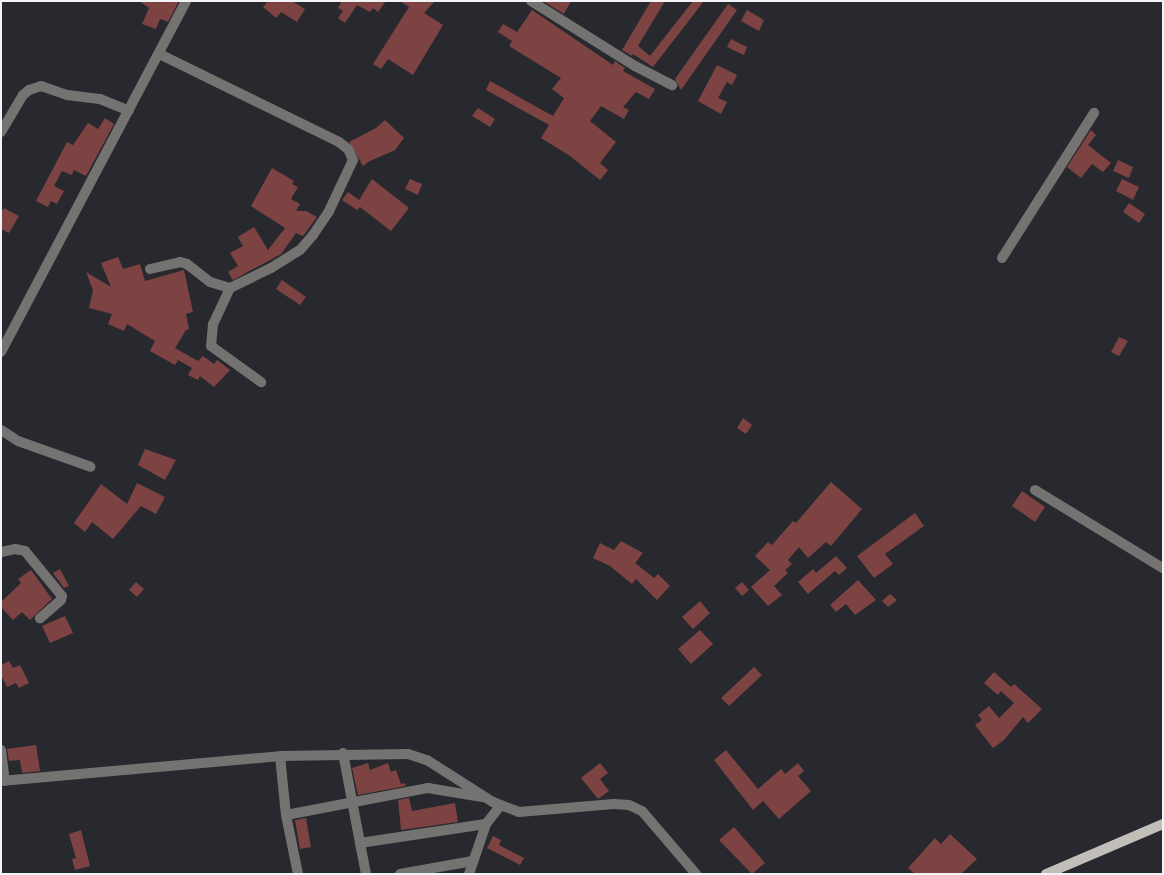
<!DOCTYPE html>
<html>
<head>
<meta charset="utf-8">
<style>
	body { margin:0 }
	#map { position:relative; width:1164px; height:875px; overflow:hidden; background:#27292e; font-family:Poppins,sans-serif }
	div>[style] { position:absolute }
	.building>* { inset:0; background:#7d4342 }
	.minor>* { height:10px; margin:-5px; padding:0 5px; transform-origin:5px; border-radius:5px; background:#757372 }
	.major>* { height:10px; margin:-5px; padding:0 5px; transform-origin:5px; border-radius:5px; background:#c2beba }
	span { translate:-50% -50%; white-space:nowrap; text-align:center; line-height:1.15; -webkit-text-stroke:4px #111214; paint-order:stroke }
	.frame { position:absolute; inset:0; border:2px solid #f1f3f6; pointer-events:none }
</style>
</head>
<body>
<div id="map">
	<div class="building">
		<i style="clip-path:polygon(139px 1px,179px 1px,168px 22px,160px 19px,156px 29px,142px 24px,149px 8px)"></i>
		<i style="clip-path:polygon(268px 1px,292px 1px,305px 9px,297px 22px,281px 12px,276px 18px,263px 7px)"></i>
		<i style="clip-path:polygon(342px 1px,386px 1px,378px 12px,373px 8px,370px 12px,357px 5px,345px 23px,338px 18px,343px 11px,338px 8px)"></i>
		<i style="clip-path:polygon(400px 1px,435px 1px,424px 13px,443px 25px,413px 75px,388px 59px,381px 69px,373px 64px,409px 7px)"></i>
		<i style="clip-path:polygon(543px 1px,571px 1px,564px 14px)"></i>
		<i style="clip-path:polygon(651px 1px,665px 1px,638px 46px,650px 56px,693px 1px,704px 1px,653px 67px,633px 54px,632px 56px,622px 50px)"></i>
		<i style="clip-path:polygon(728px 4px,737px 10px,681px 90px,675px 79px)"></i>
		<i style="clip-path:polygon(532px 10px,613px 65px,615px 61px,625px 68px,623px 71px,655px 89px,649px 99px,636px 92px,623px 107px,629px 110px,624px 119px,601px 106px,590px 121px,616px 142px,600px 163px,608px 170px,600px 180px,570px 156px,541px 138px,549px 125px,486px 90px,490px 81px,553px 116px,564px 98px,552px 89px,561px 78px,509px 46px,512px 41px,498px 32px,503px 24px,517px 32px)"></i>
		<i style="clip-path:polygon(747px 10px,764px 20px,759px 31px,741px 21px)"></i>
		<i style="clip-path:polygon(731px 39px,747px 47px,744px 55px,727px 47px)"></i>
		<i style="clip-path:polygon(717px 65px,737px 75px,732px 85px,727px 82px,718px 98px,727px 102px,721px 114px,698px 101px)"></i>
		<i style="clip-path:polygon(478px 108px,495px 119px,490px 127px,472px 116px)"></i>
		<i style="clip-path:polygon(105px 118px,114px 124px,86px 176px,74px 170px,72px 175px,62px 171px,54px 186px,64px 191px,57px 204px,51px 201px,48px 207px,36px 201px,67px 142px,73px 145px,88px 123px,98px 129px)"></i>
		<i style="clip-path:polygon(385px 120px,404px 138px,395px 150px,368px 162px,363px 166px,349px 142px,376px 128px)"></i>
		<i style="clip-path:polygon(1091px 130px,1096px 135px,1088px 145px,1111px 163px,1103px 172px,1092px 164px,1081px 178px,1067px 167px)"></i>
		<i style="clip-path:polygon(1118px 160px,1133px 167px,1129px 178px,1113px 171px)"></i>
		<i style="clip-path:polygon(272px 168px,294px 181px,292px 184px,298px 187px,291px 199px,300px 204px,296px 211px,306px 211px,317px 217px,303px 236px,296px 233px,281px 254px,233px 280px,228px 272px,238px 266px,230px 253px,243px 246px,238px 237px,254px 227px,268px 250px,285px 228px,251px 206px)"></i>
		<i style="clip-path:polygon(372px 179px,409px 208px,391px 231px,360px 207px,357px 210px,342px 200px,348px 192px,359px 200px)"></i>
		<i style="clip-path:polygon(410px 179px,422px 184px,418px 195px,405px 189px)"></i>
		<i style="clip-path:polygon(1122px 179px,1139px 187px,1133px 200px,1116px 191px)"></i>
		<i style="clip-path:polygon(1129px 203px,1145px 214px,1139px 223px,1123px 212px)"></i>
		<i style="clip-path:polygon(4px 208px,19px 216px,9px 233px,1px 229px,1px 213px)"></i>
		<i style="clip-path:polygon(118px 257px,123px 269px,140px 264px,145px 281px,184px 270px,193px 312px,186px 314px,189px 329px,186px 330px,175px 348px,198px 361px,203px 356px,214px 364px,217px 360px,230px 370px,214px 387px,200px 376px,198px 380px,188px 375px,192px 368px,178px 360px,175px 365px,150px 351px,155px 341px,127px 324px,124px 331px,108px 324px,112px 314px,89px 308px,93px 290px,86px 272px,111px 287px,101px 263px)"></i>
		<i style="clip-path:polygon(282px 280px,306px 297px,300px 305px,276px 289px)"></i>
		<i style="clip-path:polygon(1119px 337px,1128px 341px,1119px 356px,1111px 352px)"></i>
		<i style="clip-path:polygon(743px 418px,752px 425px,746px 434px,737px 428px)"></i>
		<i style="clip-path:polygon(145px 449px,176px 460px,165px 480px,138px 465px)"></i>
		<i style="clip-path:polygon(831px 482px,862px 509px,831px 546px,826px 542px,808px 558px,799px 547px,788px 560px,792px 564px,785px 570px,788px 573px,774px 586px,782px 595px,768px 606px,751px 587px,770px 570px,755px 556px,768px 542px,772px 545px,793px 521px,796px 523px)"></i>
		<i style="clip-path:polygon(137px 483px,165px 497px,156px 514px,141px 506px,113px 539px,92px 522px,85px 532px,74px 523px,101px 484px,127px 504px)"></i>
		<i style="clip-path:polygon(1022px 491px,1045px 507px,1035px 522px,1012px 506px)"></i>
		<i style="clip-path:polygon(915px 513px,924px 526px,885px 554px,893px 564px,874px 578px,857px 556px)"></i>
		<i style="clip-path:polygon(621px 541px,643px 553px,635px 563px,654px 578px,658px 574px,670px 586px,657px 600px,636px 579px,632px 584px,610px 566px,593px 558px,600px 543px,614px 550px)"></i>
		<i style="clip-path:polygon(836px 556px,847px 568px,839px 575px,835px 571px,808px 594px,798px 582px,813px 569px,816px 573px)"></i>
		<i style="clip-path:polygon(60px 569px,69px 586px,64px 588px,53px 573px)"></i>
		<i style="clip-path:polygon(31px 570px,52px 599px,30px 620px,22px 612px,13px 620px,1px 607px,1px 602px,21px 583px,18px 579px)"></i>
		<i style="clip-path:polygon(858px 580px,876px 600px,855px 615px,846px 604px,836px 612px,830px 605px)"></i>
		<i style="clip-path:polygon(136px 582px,144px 589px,137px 597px,129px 590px)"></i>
		<i style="clip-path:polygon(742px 582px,749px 590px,742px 596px,735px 588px)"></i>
		<i style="clip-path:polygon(890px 594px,897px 600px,888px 607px,882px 601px)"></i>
		<i style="clip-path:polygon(700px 601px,710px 613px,693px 629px,682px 617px)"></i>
		<i style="clip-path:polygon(65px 616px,73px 633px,50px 643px,42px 626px)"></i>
		<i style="clip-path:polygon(700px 630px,713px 644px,691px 664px,678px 649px)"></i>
		<i style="clip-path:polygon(9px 661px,13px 668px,20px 665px,29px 683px,19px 688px,16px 683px,7px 687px,1px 675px,1px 665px)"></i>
		<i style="clip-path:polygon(754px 667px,762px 675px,729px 706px,721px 698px)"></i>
		<i style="clip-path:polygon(994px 672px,1011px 687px,1014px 684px,1042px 709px,1028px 723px,1023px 717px,1004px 740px,993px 748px,975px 725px,982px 720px,978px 715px,989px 706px,999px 718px,1014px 703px,1001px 691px,998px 695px,984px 683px)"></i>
		<i style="clip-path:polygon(36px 745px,40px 771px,22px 773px,20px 760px,9px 761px,7px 749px)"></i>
		<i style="clip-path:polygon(726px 750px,758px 789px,781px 769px,785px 774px,798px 763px,804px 771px,798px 776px,811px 791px,779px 819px,763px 801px,753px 810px,714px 760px)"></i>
		<i style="clip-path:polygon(368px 763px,370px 770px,388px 763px,391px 772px,396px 770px,401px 784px,405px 783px,406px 786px,358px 795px,352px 768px)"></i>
		<i style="clip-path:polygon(600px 763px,608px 773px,600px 779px,609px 791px,598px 799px,581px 778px)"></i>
		<i style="clip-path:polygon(409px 798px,412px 811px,455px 803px,458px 822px,401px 830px,398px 800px)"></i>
		<i style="clip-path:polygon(306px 818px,311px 847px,300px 849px,295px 820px)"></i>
		<i style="clip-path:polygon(734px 827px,765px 863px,752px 874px,719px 840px)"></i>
		<i style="clip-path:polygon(81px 830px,90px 866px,75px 870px,72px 859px,76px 858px,69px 834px)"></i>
		<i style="clip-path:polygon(950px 834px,977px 859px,961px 874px,915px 874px,908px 868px,935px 838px,941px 844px)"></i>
		<i style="clip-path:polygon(493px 836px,501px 840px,499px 845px,524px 858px,520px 865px,487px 848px)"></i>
	</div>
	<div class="minor">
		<i style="left:531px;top:1px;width:123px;rotate:32deg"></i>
		<i style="left:635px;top:66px;width:42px;rotate:27.2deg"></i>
		<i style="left:1px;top:132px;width:43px;rotate:-59.3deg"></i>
		<i style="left:23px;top:95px;width:8px;rotate:-40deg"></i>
		<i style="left:29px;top:90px;width:13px;rotate:-18deg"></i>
		<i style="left:41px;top:86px;width:28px;rotate:19deg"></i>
		<i style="left:67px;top:95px;width:33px;rotate:7deg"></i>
		<i style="left:100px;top:99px;width:31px;rotate:22deg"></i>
		<i style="left:1002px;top:258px;width:172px;rotate:-57.6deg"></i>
		<i style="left:150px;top:269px;width:31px;rotate:-13deg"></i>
		<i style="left:180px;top:262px;width:7px;rotate:16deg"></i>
		<i style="left:187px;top:264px;width:29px;rotate:38deg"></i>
		<i style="left:210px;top:282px;width:21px;rotate:17deg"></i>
		<i style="left:230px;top:288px;width:46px;rotate:-26deg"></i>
		<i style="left:271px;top:268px;width:34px;rotate:-32deg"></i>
		<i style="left:300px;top:250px;width:20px;rotate:-49deg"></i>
		<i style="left:313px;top:235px;width:29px;rotate:-56deg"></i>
		<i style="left:329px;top:211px;width:56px;rotate:-64.8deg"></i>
		<i style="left:353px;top:160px;width:12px;rotate:-114deg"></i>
		<i style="left:348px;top:149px;width:11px;rotate:-142deg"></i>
		<i style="left:339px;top:142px;width:200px;rotate:-153.9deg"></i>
		<i style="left:230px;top:288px;width:40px;rotate:115deg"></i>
		<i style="left:213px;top:324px;width:22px;rotate:95deg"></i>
		<i style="left:211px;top:346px;width:62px;rotate:35.8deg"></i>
		<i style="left:1px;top:352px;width:397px;rotate:-62.2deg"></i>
		<i style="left:1px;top:430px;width:20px;rotate:33deg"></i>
		<i style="left:18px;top:441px;width:77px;rotate:19.6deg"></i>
		<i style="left:1035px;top:490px;width:150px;rotate:31.4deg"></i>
		<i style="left:1px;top:552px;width:14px;rotate:-12deg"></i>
		<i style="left:15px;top:549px;width:10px;rotate:11deg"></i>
		<i style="left:25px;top:551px;width:58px;rotate:50.6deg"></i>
		<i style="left:62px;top:596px;width:4px;rotate:104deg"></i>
		<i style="left:61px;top:600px;width:28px;rotate:139deg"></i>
		<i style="left:1px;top:750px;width:31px;rotate:83deg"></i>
		<i style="left:343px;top:753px;width:92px;rotate:79.3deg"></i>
		<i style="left:360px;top:843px;width:127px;rotate:-8.6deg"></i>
		<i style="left:280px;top:756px;width:59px;rotate:84.2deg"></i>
		<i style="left:286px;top:815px;width:60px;rotate:78.5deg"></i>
		<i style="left:1px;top:781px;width:280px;rotate:-5.1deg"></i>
		<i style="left:280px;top:756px;width:128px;rotate:-0.9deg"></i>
		<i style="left:408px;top:754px;width:20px;rotate:18deg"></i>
		<i style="left:427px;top:760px;width:78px;rotate:32.5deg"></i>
		<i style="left:493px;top:802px;width:28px;rotate:21deg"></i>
		<i style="left:519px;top:812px;width:95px;rotate:-4.8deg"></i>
		<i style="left:614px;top:804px;width:15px;rotate:4deg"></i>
		<i style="left:629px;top:805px;width:14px;rotate:25deg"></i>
		<i style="left:642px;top:811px;width:83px;rotate:49.4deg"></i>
		<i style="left:286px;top:815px;width:145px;rotate:-10.8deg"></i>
		<i style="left:428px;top:788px;width:55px;rotate:9.5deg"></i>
		<i style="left:360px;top:843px;width:32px;rotate:79deg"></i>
		<i style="left:400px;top:874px;width:74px;rotate:-10.1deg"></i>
		<i style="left:469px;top:874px;width:53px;rotate:-71.2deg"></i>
		<i style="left:486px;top:824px;width:24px;rotate:-52deg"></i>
	</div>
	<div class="major">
		<i style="left:1046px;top:874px;width:127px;rotate:-23.1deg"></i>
	</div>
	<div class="frame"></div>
</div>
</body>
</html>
